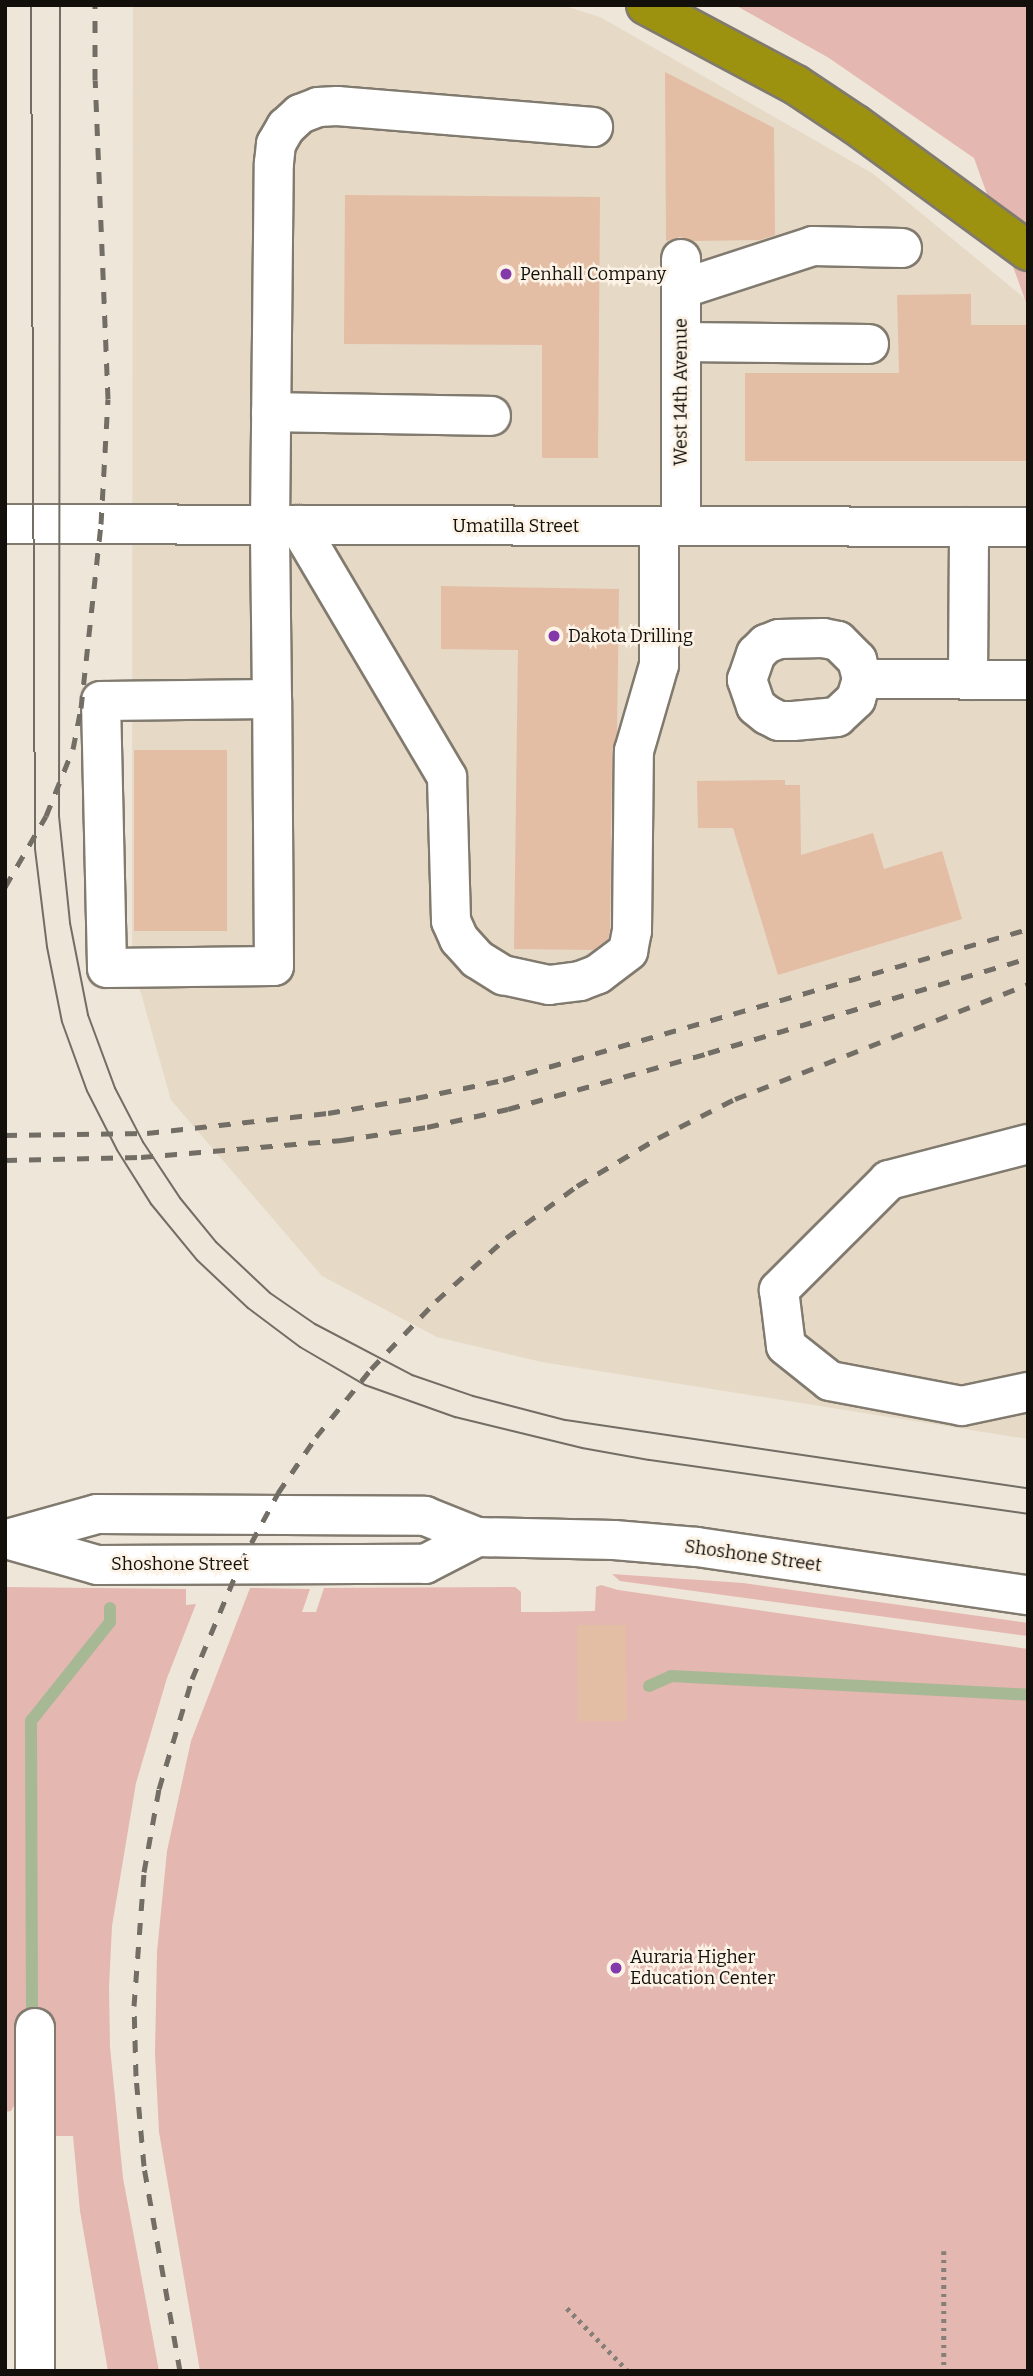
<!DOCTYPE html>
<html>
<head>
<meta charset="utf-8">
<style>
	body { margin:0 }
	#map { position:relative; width:1033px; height:2376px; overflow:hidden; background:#eee6d9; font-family:Bitter,serif }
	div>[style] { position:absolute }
	.built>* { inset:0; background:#e6d9c6 }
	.green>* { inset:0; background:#e4b7b0 }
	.stream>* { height:12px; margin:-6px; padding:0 6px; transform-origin:6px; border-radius:6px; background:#a7b994 }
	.building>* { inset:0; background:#e4bda5 }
	.path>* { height:4.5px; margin-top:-2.25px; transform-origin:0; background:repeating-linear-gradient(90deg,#857f77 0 3.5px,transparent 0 8.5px) }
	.roads { filter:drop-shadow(2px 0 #817a6e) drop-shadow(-2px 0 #817a6e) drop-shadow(0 2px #817a6e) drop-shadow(0 -2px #817a6e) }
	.minor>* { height:38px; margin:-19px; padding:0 19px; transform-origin:19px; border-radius:19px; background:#fff }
	.highway>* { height:38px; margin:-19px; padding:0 19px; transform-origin:19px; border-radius:19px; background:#9d9210 }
	.tram>* { height:2px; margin:-1px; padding:0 1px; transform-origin:1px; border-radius:1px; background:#726d65 }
	.rail>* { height:5px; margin-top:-2.5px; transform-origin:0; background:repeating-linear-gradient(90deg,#726d65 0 12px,transparent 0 24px) }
	.dots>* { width:19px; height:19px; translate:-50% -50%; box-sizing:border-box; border:4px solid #fcf3e6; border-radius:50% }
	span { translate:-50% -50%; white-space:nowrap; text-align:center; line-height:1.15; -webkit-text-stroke:5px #fcf3e6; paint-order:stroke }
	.poi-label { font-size:18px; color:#13100c }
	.left { translate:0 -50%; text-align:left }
	.street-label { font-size:18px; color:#13100c }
	.frame { position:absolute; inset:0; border:7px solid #13100c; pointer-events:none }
</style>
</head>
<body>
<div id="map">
	<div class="built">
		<i style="clip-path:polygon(133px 5px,561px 5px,600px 17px,872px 173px,1028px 301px,1028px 1439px,542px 1362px,437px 1337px,322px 1276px,171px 1100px,133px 965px,132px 932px)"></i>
	</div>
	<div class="green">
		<i style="clip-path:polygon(735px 5px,1028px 5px,1028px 308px,974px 158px,829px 58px)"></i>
		<i style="clip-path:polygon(612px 1574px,743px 1583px,1028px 1623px,1028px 1636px,620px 1581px)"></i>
		<i style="clip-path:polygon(601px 1585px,618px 1590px,1028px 1649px,1028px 2371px,200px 2371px,159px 2132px,155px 2053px,157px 1952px,167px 1851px,191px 1741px,250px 1588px,310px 1589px,302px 1612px,316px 1612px,324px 1588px,515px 1587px,521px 1592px,521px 1612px,550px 1612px,595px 1611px,596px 1587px)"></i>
		<i style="clip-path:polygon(5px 1587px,186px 1589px,186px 1605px,196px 1604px,167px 1678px,136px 1783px,112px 1926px,109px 1987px,110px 2047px,123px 2178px,159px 2371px,108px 2371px,80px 2211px,73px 2136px,53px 2136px,51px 2023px,16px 2024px,15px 2104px,11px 2111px,5px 2112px)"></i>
	</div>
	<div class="stream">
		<i style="left:649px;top:1686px;width:24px;rotate:-24deg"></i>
		<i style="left:671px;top:1676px;width:358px;rotate:3deg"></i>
		<i style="left:32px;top:2018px;width:297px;rotate:-90.2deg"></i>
		<i style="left:31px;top:1721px;width:127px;rotate:-51.4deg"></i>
		<i style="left:110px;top:1622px;width:14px;rotate:-90deg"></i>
	</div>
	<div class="building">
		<i style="clip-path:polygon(665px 72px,774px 128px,775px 235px,760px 240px,693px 241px,680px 237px,666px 241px)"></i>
		<i style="clip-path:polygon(345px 195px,600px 197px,598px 458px,542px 458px,542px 345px,344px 344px)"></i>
		<i style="clip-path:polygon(971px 294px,971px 325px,1028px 325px,1028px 461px,745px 461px,745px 373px,899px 373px,897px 295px)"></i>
		<i style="clip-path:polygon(441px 586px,619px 589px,617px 733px,612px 751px,610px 929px,608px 939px,593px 950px,514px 949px,518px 650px,441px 649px)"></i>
		<i style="clip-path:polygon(134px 750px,227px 750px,227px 931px,134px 931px)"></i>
		<i style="clip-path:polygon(785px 780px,785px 785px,800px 785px,801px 855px,873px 833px,884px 869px,942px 851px,962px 919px,778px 975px,733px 828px,698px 828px,697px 781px)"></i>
		<i style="clip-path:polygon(577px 1625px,626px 1625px,627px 1721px,578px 1721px)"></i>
	</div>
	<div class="path">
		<i style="left:944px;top:2251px;width:115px;rotate:90deg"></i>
		<i style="left:567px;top:2308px;width:88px;rotate:45.9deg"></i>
	</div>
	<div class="roads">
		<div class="minor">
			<i style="left:681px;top:259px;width:267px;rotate:90deg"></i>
			<i style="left:681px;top:289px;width:139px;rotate:-18deg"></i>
			<i style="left:813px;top:246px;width:89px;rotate:1.3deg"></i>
			<i style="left:681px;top:342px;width:188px;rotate:0.6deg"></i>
			<i style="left:271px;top:412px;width:220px;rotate:1deg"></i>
			<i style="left:5px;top:524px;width:1023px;rotate:0.17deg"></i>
			<i style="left:298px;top:525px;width:293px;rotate:59.4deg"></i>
			<i style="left:447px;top:777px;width:144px;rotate:88.4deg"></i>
			<i style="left:451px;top:921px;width:20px;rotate:66deg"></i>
			<i style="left:459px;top:939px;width:27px;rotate:48deg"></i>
			<i style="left:477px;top:959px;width:31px;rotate:32deg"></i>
			<i style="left:503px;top:975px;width:47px;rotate:12.3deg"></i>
			<i style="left:549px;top:985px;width:31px;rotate:-7deg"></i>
			<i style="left:580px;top:981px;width:19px;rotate:-21deg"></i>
			<i style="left:598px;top:974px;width:38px;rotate:-37deg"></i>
			<i style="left:628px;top:951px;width:20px;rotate:-79deg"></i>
			<i style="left:632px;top:931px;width:180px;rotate:-89.4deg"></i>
			<i style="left:634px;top:751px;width:90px;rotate:-73.8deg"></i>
			<i style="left:659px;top:665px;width:139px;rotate:-90deg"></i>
			<i style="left:823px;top:638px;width:15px;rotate:11deg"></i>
			<i style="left:838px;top:641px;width:27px;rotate:45deg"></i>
			<i style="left:857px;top:660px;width:20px;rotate:75deg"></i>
			<i style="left:862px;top:679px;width:21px;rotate:107deg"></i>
			<i style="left:856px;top:699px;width:26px;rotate:137deg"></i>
			<i style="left:837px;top:717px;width:44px;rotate:174.8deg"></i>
			<i style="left:793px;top:721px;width:14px;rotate:180deg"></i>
			<i style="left:779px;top:721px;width:13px;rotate:-153deg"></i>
			<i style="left:767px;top:715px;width:14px;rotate:-141deg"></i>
			<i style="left:756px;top:706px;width:28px;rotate:-109deg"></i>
			<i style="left:747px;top:680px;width:28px;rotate:-71deg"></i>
			<i style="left:756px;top:654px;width:14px;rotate:-45deg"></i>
			<i style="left:766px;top:644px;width:14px;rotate:-21deg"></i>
			<i style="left:779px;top:639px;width:44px;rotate:-1.3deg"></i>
			<i style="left:862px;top:679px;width:166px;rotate:0.3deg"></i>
			<i style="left:968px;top:680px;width:153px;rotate:-89.6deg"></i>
			<i style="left:272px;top:699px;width:171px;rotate:179.3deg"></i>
			<i style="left:101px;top:701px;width:267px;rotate:88.7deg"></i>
			<i style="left:107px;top:968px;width:167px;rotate:-0.7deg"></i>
			<i style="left:274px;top:966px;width:267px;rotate:-90.4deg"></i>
			<i style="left:272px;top:699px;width:174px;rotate:-90.7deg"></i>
			<i style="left:270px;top:525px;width:362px;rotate:-89.4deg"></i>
			<i style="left:274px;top:163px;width:19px;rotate:-84deg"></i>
			<i style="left:276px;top:144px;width:20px;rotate:-60deg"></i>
			<i style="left:286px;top:127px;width:19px;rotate:-43deg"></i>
			<i style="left:300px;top:114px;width:19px;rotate:-21deg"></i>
			<i style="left:318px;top:107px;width:19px;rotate:-3deg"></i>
			<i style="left:337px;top:106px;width:257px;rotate:4.7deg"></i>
			<i style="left:1028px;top:1144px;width:144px;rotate:165.5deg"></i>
			<i style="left:889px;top:1180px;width:156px;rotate:135deg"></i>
			<i style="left:779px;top:1290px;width:56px;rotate:82.9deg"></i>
			<i style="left:786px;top:1346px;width:56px;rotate:38.5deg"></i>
			<i style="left:830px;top:1381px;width:134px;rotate:10.7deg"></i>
			<i style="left:962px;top:1406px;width:67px;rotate:-12deg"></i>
			<i style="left:6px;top:1539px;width:95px;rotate:15.9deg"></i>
			<i style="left:97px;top:1565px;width:328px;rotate:-0.2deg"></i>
			<i style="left:425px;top:1564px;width:59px;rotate:-27.4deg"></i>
			<i style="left:7px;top:1539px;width:93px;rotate:-15.5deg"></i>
			<i style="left:97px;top:1514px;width:328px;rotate:0.3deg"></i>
			<i style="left:425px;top:1516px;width:56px;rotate:22deg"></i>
			<i style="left:477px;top:1537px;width:137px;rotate:1.3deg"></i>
			<i style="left:614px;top:1540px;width:83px;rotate:4.8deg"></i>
			<i style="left:697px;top:1547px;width:334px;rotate:8.3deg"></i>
			<i style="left:35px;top:2028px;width:343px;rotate:90deg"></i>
		</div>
		<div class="highway">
			<i style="left:646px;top:5px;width:170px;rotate:28.1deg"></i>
			<i style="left:796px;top:85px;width:72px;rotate:33.7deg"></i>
			<i style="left:856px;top:125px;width:213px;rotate:36.2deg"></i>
		</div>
	</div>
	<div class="tram">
		<i style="left:31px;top:5px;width:844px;rotate:89.73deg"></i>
		<i style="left:35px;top:849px;width:99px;rotate:83deg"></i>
		<i style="left:47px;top:947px;width:76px;rotate:78.7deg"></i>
		<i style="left:62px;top:1022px;width:73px;rotate:70.1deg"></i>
		<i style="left:87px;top:1091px;width:66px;rotate:63deg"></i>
		<i style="left:117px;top:1150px;width:64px;rotate:57.8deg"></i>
		<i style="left:151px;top:1204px;width:72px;rotate:50.6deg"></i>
		<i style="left:197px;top:1260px;width:70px;rotate:43.3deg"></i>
		<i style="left:248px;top:1308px;width:65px;rotate:36.9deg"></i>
		<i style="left:300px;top:1347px;width:75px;rotate:30.3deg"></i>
		<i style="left:365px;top:1385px;width:96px;rotate:19.6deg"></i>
		<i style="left:455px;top:1417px;width:131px;rotate:13.7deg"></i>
		<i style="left:582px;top:1448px;width:68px;rotate:10.2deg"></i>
		<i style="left:649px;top:1460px;width:383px;rotate:8.1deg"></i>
		<i style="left:60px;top:5px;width:811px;rotate:90.07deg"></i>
		<i style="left:59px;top:816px;width:108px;rotate:84.1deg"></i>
		<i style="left:70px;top:923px;width:94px;rotate:78.9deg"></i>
		<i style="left:88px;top:1015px;width:78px;rotate:69.7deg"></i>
		<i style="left:115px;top:1088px;width:61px;rotate:62.6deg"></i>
		<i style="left:143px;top:1142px;width:67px;rotate:56.5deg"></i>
		<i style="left:180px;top:1198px;width:57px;rotate:50.7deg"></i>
		<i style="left:216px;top:1242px;width:74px;rotate:43.4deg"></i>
		<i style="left:270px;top:1293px;width:55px;rotate:34.6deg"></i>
		<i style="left:315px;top:1324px;width:110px;rotate:27.7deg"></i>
		<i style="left:412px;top:1375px;width:65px;rotate:19deg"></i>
		<i style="left:473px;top:1396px;width:95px;rotate:14.6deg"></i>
		<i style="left:565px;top:1420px;width:468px;rotate:8.4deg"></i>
	</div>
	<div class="rail">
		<i style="left:5px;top:887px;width:82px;rotate:-60deg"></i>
		<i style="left:46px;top:816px;width:72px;rotate:-68.1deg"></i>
		<i style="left:73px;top:749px;width:42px;rotate:-79deg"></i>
		<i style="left:81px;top:708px;width:185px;rotate:-83.8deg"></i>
		<i style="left:101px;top:524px;width:125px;rotate:-86.8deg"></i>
		<i style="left:108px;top:399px;width:319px;rotate:-92.3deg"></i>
		<i style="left:95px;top:80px;width:75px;rotate:-90deg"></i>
		<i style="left:5px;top:1135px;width:142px;rotate:-0.8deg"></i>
		<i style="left:147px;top:1133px;width:182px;rotate:-6.3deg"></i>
		<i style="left:328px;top:1113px;width:89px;rotate:-9.7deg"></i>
		<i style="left:416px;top:1098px;width:89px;rotate:-11.7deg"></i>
		<i style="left:503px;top:1080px;width:546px;rotate:-16.05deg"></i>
		<i style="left:5px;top:1160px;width:136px;rotate:-1.3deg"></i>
		<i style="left:141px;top:1157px;width:202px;rotate:-4.8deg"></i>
		<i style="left:342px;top:1140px;width:86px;rotate:-8.7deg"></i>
		<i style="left:427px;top:1127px;width:83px;rotate:-12.5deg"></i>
		<i style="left:508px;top:1109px;width:208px;rotate:-15.6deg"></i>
		<i style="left:708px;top:1053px;width:334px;rotate:-16.5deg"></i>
		<i style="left:180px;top:2371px;width:208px;rotate:-100deg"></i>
		<i style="left:144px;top:2166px;width:90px;rotate:-95.1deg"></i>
		<i style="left:136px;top:2076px;width:70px;rotate:-91.6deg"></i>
		<i style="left:134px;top:2006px;width:134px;rotate:-85.7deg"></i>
		<i style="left:144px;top:1872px;width:84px;rotate:-79.8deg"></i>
		<i style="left:159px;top:1789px;width:115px;rotate:-73.3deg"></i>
		<i style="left:192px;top:1679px;width:125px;rotate:-67.3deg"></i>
		<i style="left:240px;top:1564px;width:81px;rotate:-61.8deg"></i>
		<i style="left:278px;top:1493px;width:68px;rotate:-55.8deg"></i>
		<i style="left:316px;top:1437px;width:87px;rotate:-51deg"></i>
		<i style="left:371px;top:1369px;width:94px;rotate:-46.3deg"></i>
		<i style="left:436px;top:1301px;width:94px;rotate:-42deg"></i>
		<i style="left:506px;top:1238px;width:88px;rotate:-36.2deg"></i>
		<i style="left:577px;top:1186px;width:94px;rotate:-30.7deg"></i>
		<i style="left:658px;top:1138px;width:86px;rotate:-26.9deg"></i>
		<i style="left:735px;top:1099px;width:315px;rotate:-21.4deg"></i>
	</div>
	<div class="dots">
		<i style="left:506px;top:274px;background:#8439ab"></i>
		<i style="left:554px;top:636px;background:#8439ab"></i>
		<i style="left:616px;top:1968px;background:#8439ab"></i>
	</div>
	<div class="poi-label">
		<span class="left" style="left:520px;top:274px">Penhall Company</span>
		<span class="left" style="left:568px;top:636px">Dakota Drilling</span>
		<span class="left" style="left:630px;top:1968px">Auraria Higher<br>Education Center</span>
	</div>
	<div class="street-label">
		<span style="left:681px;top:392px;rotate:-90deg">West 14th Avenue</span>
		<span style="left:516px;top:526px">Umatilla Street</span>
		<span style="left:753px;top:1556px;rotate:8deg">Shoshone Street</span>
		<span style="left:180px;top:1564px">Shoshone Street</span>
	</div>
	<div class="frame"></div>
</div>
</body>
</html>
